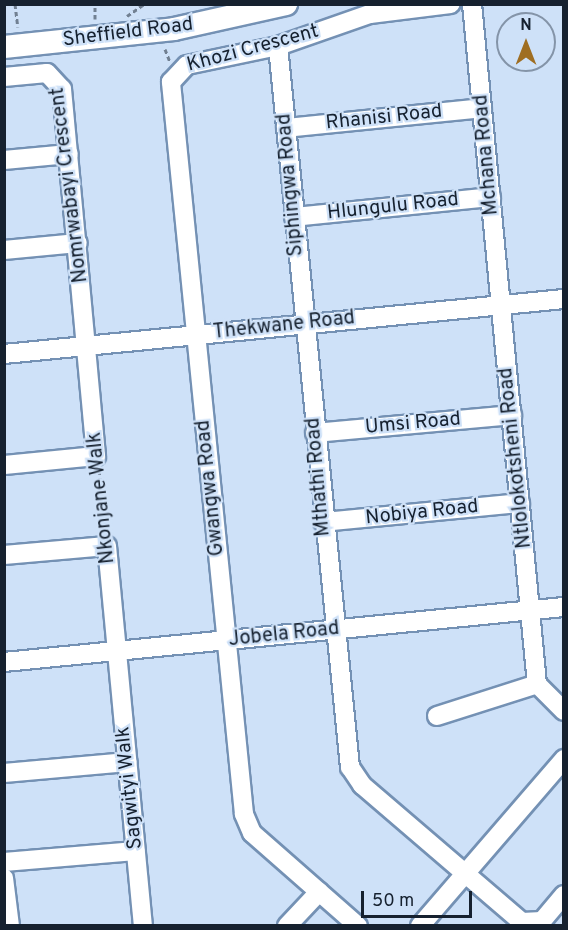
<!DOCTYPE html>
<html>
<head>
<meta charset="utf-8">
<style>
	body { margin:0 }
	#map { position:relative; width:568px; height:930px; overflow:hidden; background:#cee1f8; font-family:Overpass,sans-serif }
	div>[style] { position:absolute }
	.path>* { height:3px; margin-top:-1.5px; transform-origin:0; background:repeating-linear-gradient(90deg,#718092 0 4.5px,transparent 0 7.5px) }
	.roads { filter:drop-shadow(2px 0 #7491b4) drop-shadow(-2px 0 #7491b4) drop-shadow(0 2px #7491b4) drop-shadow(0 -2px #7491b4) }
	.minor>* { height:18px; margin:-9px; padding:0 9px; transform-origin:9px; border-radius:9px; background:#fff }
	.tertiary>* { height:22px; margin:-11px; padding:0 11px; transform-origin:11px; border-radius:11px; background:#fff }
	span { translate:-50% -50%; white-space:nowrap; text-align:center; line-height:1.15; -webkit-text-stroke:4.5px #cee1f8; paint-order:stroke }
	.street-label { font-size:20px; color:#16212f }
	.frame { position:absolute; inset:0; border:6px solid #16212f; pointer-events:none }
	.north { position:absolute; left:496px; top:12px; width:60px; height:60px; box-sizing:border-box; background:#cee1f8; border:2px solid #8494a8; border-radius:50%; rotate:0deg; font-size:16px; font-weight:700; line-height:24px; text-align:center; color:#16212f }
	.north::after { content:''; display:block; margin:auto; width:21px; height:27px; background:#9f6e22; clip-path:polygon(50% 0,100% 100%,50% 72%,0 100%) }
	.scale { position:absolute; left:361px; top:891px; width:111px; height:27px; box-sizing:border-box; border:3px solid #16212f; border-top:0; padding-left:8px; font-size:18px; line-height:21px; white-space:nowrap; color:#16212f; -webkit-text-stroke:4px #cee1f8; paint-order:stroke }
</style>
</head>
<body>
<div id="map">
	<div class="path">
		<i style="left:15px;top:4px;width:23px;rotate:83deg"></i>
		<i style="left:127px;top:16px;width:21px;rotate:-35deg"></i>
		<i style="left:95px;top:19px;width:15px;rotate:-90deg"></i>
		<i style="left:165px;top:49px;width:14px;rotate:69deg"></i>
		<i style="left:99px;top:470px;width:62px;rotate:83.6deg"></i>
	</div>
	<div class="roads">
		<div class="minor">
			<i style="left:472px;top:4px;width:683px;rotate:84.54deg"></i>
			<i style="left:537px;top:684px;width:38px;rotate:45deg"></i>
			<i style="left:278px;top:46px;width:725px;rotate:84.3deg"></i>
			<i style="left:350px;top:767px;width:22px;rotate:56deg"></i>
			<i style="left:362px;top:785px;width:211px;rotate:40.6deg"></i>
			<i style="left:522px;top:922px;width:20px;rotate:-3deg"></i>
			<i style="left:542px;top:921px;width:34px;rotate:-50deg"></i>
			<i style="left:4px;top:77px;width:43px;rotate:-5.3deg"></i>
			<i style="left:47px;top:73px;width:22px;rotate:47deg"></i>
			<i style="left:62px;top:89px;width:369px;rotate:84.7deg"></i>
			<i style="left:96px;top:456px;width:92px;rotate:174.4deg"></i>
			<i style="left:286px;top:128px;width:197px;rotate:-5.8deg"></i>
			<i style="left:4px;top:160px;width:65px;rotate:-5.3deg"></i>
			<i style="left:294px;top:217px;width:198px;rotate:-5.8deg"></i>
			<i style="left:4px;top:250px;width:74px;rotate:-5.4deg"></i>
			<i style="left:4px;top:354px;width:563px;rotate:-5.61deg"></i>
			<i style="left:315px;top:433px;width:198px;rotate:-5.2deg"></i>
			<i style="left:323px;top:522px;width:198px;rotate:-5.5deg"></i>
			<i style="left:4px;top:555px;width:103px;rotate:-5deg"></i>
			<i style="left:107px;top:546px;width:382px;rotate:84.6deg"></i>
			<i style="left:4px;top:662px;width:563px;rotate:-5.61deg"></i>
			<i style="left:437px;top:716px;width:105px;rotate:-17.7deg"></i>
			<i style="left:4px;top:773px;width:124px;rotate:-5.1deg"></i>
			<i style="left:4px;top:862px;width:132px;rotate:-4.8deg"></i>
			<i style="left:4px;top:878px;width:48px;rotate:82.9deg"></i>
			<i style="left:287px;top:926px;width:47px;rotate:-46.7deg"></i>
			<i style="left:358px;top:926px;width:141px;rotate:-138.7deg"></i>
			<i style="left:252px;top:833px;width:21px;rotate:-113deg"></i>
			<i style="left:244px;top:814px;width:736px;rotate:-95.7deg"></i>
			<i style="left:171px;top:82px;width:23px;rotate:-47deg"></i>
			<i style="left:187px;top:65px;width:93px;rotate:-11.8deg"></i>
			<i style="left:278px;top:46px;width:97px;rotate:-19.2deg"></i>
			<i style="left:370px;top:14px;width:81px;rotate:-7.1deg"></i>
			<i style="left:420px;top:926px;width:221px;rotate:-49.2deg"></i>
		</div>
		<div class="tertiary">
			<i style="left:4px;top:47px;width:171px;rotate:-6deg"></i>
			<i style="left:174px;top:29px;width:115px;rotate:-12.6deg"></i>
		</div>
	</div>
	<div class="street-label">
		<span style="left:128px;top:33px;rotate:-7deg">Sheffield Road</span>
		<span style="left:253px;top:49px;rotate:-15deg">Khozi Crescent</span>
		<span style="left:384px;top:118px;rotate:-6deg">Rhanisi Road</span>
		<span style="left:487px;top:155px;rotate:-95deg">Mchana Road</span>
		<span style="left:70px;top:185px;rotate:-97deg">Nomrwabayi Crescent</span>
		<span style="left:291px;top:185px;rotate:-95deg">Siphingwa Road</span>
		<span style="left:393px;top:207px;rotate:-6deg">Hlungulu Road</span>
		<span style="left:284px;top:326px;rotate:-6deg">Thekwane Road</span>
		<span style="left:413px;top:424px;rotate:-5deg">Umsi Road</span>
		<span style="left:516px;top:458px;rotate:-96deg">Ntlolokotsheni Road</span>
		<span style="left:319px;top:477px;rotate:-95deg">Mthathi Road</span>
		<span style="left:211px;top:488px;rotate:-96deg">Gwangwa Road</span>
		<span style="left:102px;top:498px;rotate:-96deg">Nkonjane Walk</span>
		<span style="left:422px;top:513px;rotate:-6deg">Nobiya Road</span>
		<span style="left:284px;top:635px;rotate:-6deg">Jobela Road</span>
		<span style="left:130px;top:788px;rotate:-96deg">Sagwityi Walk</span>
	</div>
	<div class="frame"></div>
	<div class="north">N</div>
	<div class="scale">50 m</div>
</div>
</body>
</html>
